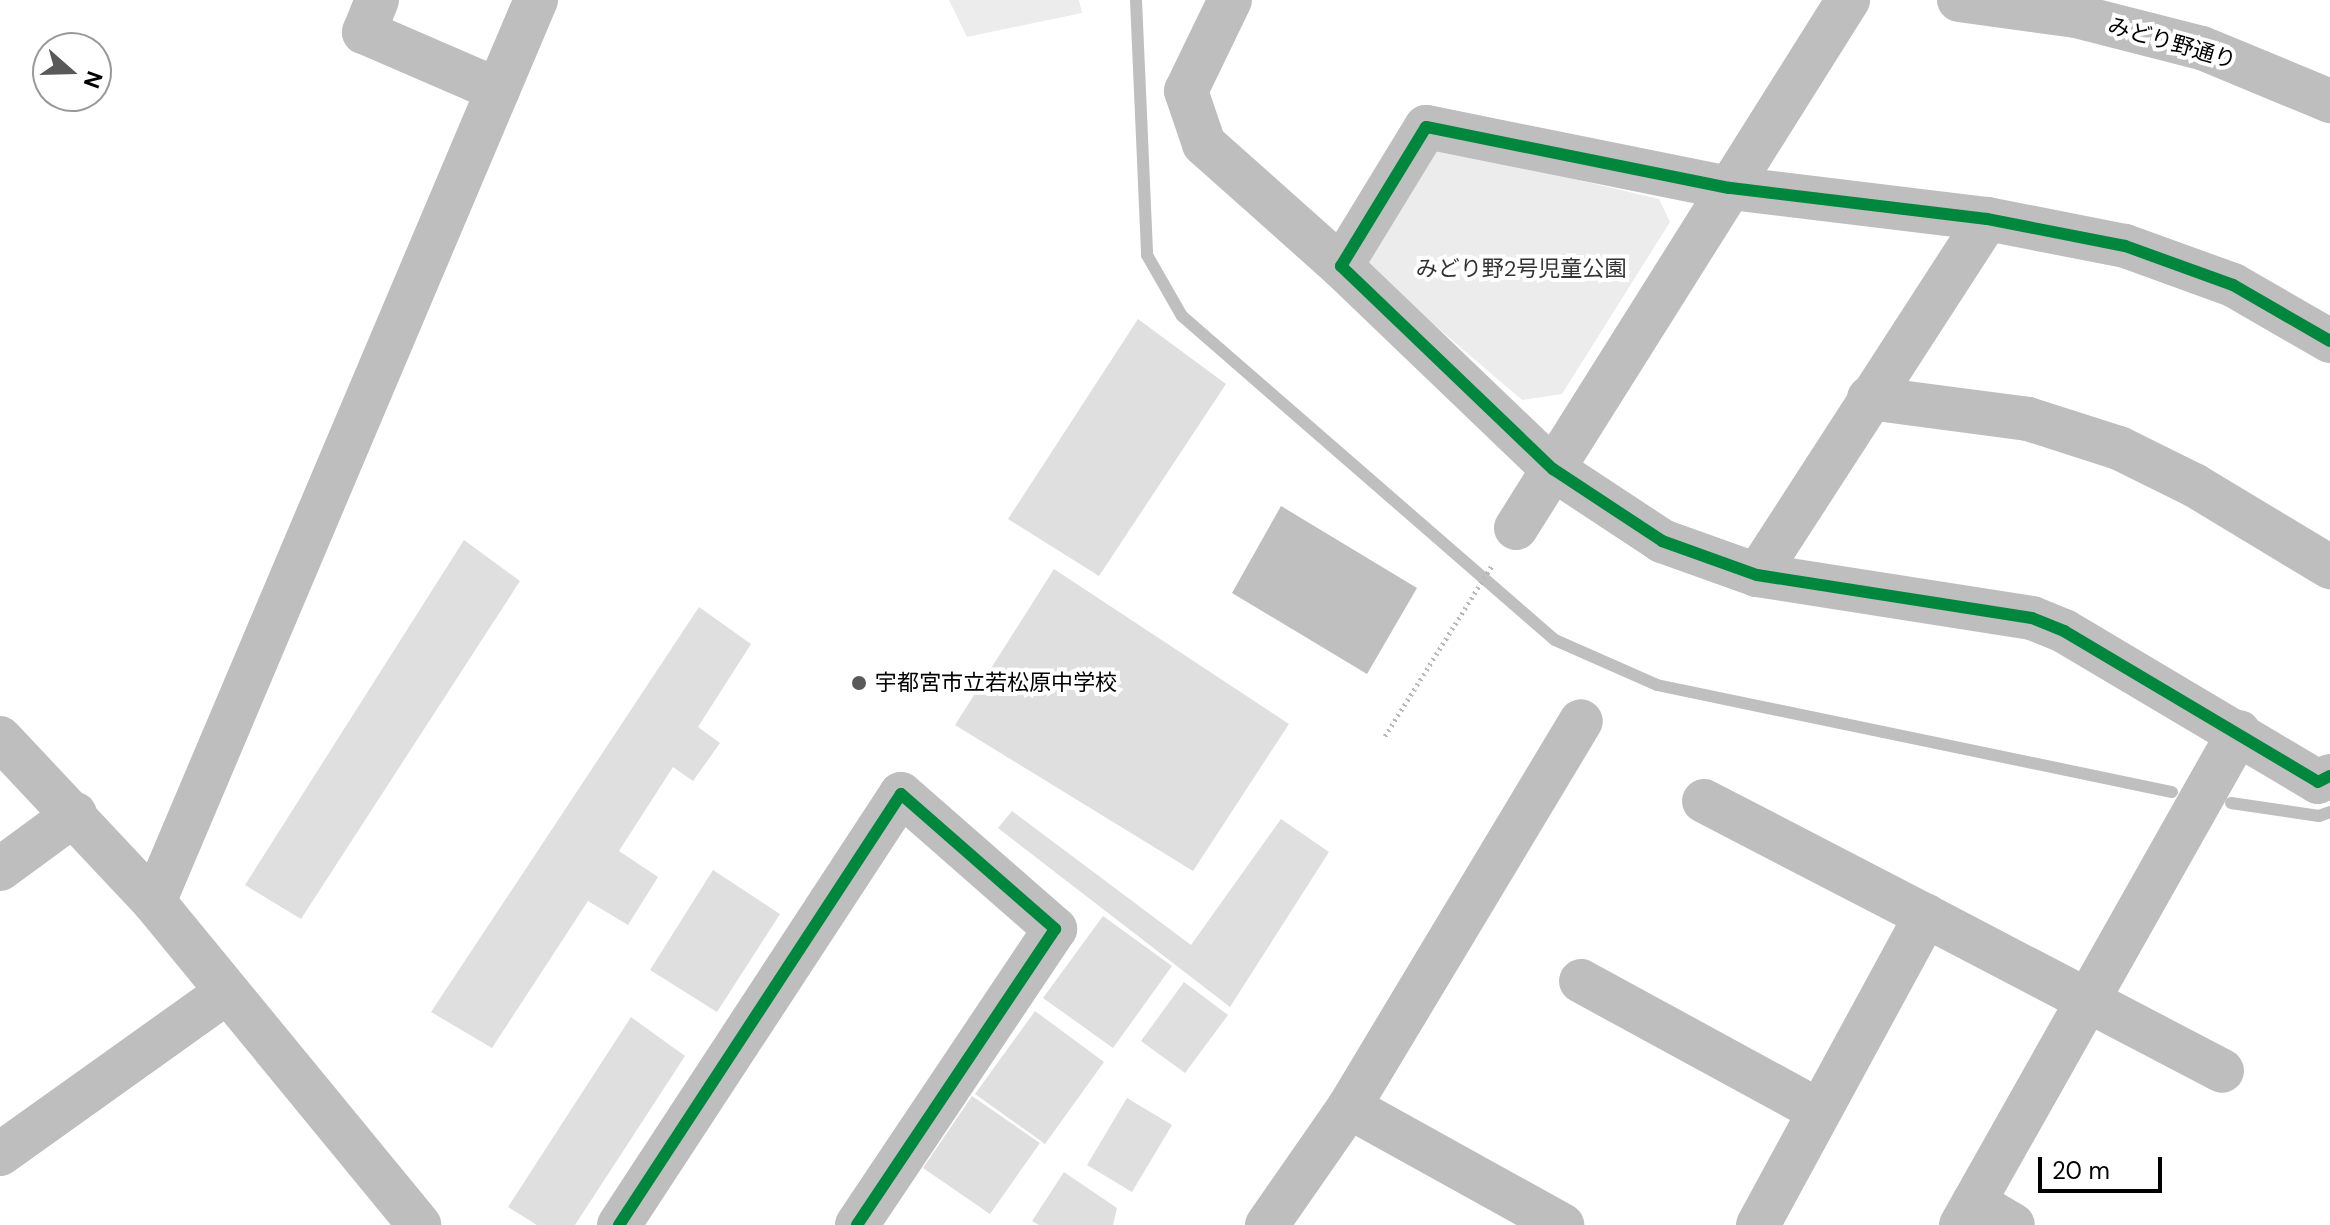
<!DOCTYPE html>
<html>
<head>
<meta charset="utf-8">
<style>
	body { margin:0 }
	#map { position:relative; width:2330px; height:1225px; overflow:hidden; background:#fff; font-family:"DM Sans","Noto Sans JP",sans-serif }
	div>[style] { position:absolute }
	.green>* { inset:0; background:#ececec }
	.water>* { inset:0; background:#bfbfbf }
	.stream>* { height:12px; margin:-6px; padding:0 6px; transform-origin:6px; border-radius:6px; background:#bfbfbf }
	.building>* { inset:0; background:#dfdfdf }
	.path>* { height:5px; margin-top:-2.5px; transform-origin:0; background:repeating-linear-gradient(90deg,#b9b9b9 0 2px,transparent 0 6px) }
	.minor>* { height:44px; margin:-22px; padding:0 22px; transform-origin:22px; border-radius:22px; background:#bebebe }
	.cycleway>* { height:12px; margin:-6px; padding:0 6px; transform-origin:6px; border-radius:6px; background:#00873e }
	.dots>* { width:22px; height:22px; translate:-50% -50%; box-sizing:border-box; border:4px solid #fff; border-radius:50% }
	span { translate:-50% -50%; white-space:nowrap; text-align:center; line-height:1.15; -webkit-text-stroke:8px #fff; paint-order:stroke }
	.street-label { font-size:22px; color:#000 }
	.park-label { font-size:22px; color:#333 }
	.poi-label { font-size:22px; color:#000 }
	.left { translate:0 -50%; text-align:left }
	.north { position:absolute; left:32px; top:32px; width:80px; height:80px; box-sizing:border-box; background:#fff; border:2px solid #999; border-radius:50%; rotate:110deg; font-size:22px; font-weight:700; line-height:32px; text-align:center; color:#000 }
	.north::after { content:''; display:block; margin:auto; width:28px; height:36px; background:#595959; clip-path:polygon(50% 0,100% 100%,50% 72%,0 100%) }
	.scale { position:absolute; left:2038px; top:1157px; width:124px; height:36px; box-sizing:border-box; border:4px solid #000; border-top:0; padding-left:10px; font-size:24px; line-height:28px; white-space:nowrap; color:#000; -webkit-text-stroke:6px #fff; paint-order:stroke }
</style>
</head>
<body>
<div id="map">
	<div class="green">
		<i style="clip-path:polygon(949px 0,1079px 0,1082px 13px,967px 37px)"></i>
		<i style="clip-path:polygon(1438px 147px,1659px 199px,1670px 222px,1562px 394px,1522px 400px,1363px 264px)"></i>
	</div>
	<div class="water">
		<i style="clip-path:polygon(1281px 506px,1417px 588px,1367px 674px,1232px 593px)"></i>
	</div>
	<div class="stream">
		<i style="left:1136px;top:0;width:255px;rotate:87.5deg"></i>
		<i style="left:1147px;top:255px;width:70px;rotate:60.2deg"></i>
		<i style="left:1182px;top:316px;width:494px;rotate:41deg"></i>
		<i style="left:1555px;top:640px;width:111px;rotate:23.8deg"></i>
		<i style="left:1657px;top:685px;width:526px;rotate:11.74deg"></i>
		<i style="left:2231px;top:803px;width:89px;rotate:8.4deg"></i>
		<i style="left:2319px;top:816px;width:12px;rotate:-20deg"></i>
	</div>
	<div class="building">
		<i style="clip-path:polygon(1138px 319px,1226px 384px,1099px 576px,1008px 519px)"></i>
		<i style="clip-path:polygon(464px 540px,520px 581px,301px 919px,245px 885px)"></i>
		<i style="clip-path:polygon(1054px 569px,1289px 724px,1193px 871px,955px 725px)"></i>
		<i style="clip-path:polygon(699px 607px,751px 644px,698px 727px,720px 743px,693px 781px,673px 767px,619px 851px,658px 877px,628px 925px,588px 901px,492px 1048px,431px 1012px)"></i>
		<i style="clip-path:polygon(1012px 811px,1191px 945px,1281px 819px,1329px 852px,1230px 1007px,998px 828px)"></i>
		<i style="clip-path:polygon(713px 870px,780px 914px,717px 1012px,650px 970px)"></i>
		<i style="clip-path:polygon(1103px 916px,1172px 966px,1113px 1048px,1043px 998px)"></i>
		<i style="clip-path:polygon(1184px 982px,1228px 1015px,1185px 1073px,1141px 1041px)"></i>
		<i style="clip-path:polygon(1035px 1011px,1104px 1062px,1045px 1144px,975px 1094px)"></i>
		<i style="clip-path:polygon(631px 1017px,685px 1056px,575px 1225px,537px 1225px,508px 1207px)"></i>
		<i style="clip-path:polygon(972px 1096px,1040px 1143px,990px 1214px,923px 1168px)"></i>
		<i style="clip-path:polygon(1127px 1098px,1172px 1125px,1132px 1192px,1087px 1165px)"></i>
		<i style="clip-path:polygon(1064px 1172px,1117px 1208px,1113px 1225px,1039px 1225px,1032px 1221px)"></i>
	</div>
	<div class="path">
		<i style="left:1385px;top:736px;width:203px;rotate:-57.9deg"></i>
	</div>
	<div class="minor">
		<i style="left:377px;top:0;width:35px;rotate:112deg"></i>
		<i style="left:364px;top:32px;width:146px;rotate:23.4deg"></i>
		<i style="left:1230px;top:0;width:101px;rotate:115.8deg"></i>
		<i style="left:1186px;top:91px;width:56px;rotate:71.2deg"></i>
		<i style="left:1204px;top:144px;width:183px;rotate:41.7deg"></i>
		<i style="left:1959px;top:0;width:118px;rotate:7.8deg"></i>
		<i style="left:2076px;top:16px;width:130px;rotate:14.3deg"></i>
		<i style="left:2202px;top:48px;width:139px;rotate:22.5deg"></i>
		<i style="left:2330px;top:341px;width:112px;rotate:-150deg"></i>
		<i style="left:2233px;top:285px;width:115px;rotate:-160.1deg"></i>
		<i style="left:2125px;top:246px;width:141px;rotate:-168.9deg"></i>
		<i style="left:1987px;top:219px;width:260px;rotate:-173.1deg"></i>
		<i style="left:1729px;top:188px;width:309px;rotate:-168.6deg"></i>
		<i style="left:1426px;top:127px;width:163px;rotate:121.4deg"></i>
		<i style="left:1341px;top:266px;width:294px;rotate:43.8deg"></i>
		<i style="left:1553px;top:469px;width:131px;rotate:33.4deg"></i>
		<i style="left:1662px;top:541px;width:101px;rotate:19.7deg"></i>
		<i style="left:1757px;top:575px;width:278px;rotate:8.9deg"></i>
		<i style="left:2032px;top:618px;width:35px;rotate:22deg"></i>
		<i style="left:2064px;top:631px;width:295px;rotate:30.7deg"></i>
		<i style="left:2318px;top:782px;width:13px;rotate:-27deg"></i>
		<i style="left:1869px;top:398px;width:160px;rotate:7.5deg"></i>
		<i style="left:2028px;top:419px;width:96px;rotate:17.7deg"></i>
		<i style="left:2119px;top:448px;width:84px;rotate:26.3deg"></i>
		<i style="left:2194px;top:485px;width:159px;rotate:31.1deg"></i>
		<i style="left:1516px;top:528px;width:624px;rotate:-57.84deg"></i>
		<i style="left:1757px;top:575px;width:424px;rotate:-57.1deg"></i>
		<i style="left:0;top:738px;width:225px;rotate:46.8deg"></i>
		<i style="left:154px;top:902px;width:418px;rotate:50.6deg"></i>
		<i style="left:1704px;top:801px;width:250px;rotate:27.4deg"></i>
		<i style="left:0;top:869px;width:93px;rotate:-36.3deg"></i>
		<i style="left:154px;top:902px;width:980px;rotate:-67.05deg"></i>
		<i style="left:1581px;top:981px;width:271px;rotate:28.6deg"></i>
		<i style="left:1349px;top:1107px;width:450px;rotate:-59deg"></i>
		<i style="left:0;top:1154px;width:277px;rotate:-35.5deg"></i>
		<i style="left:1974px;top:1202px;width:45px;rotate:30.5deg"></i>
		<i style="left:619px;top:1225px;width:515px;rotate:-56.8deg"></i>
		<i style="left:901px;top:794px;width:205px;rotate:41.2deg"></i>
		<i style="left:1055px;top:929px;width:356px;rotate:123.8deg"></i>
		<i style="left:1267px;top:1225px;width:144px;rotate:-55.2deg"></i>
		<i style="left:1349px;top:1107px;width:244px;rotate:29deg"></i>
		<i style="left:1758px;top:1225px;width:352px;rotate:-61.5deg"></i>
		<i style="left:1926px;top:916px;width:334px;rotate:27.6deg"></i>
		<i style="left:1961px;top:1225px;width:566px;rotate:-60.58deg"></i>
	</div>
	<div class="cycleway">
		<i style="left:2330px;top:341px;width:112px;rotate:-150deg"></i>
		<i style="left:2233px;top:285px;width:115px;rotate:-160.1deg"></i>
		<i style="left:2125px;top:246px;width:141px;rotate:-168.9deg"></i>
		<i style="left:1987px;top:219px;width:260px;rotate:-173.1deg"></i>
		<i style="left:1729px;top:188px;width:309px;rotate:-168.6deg"></i>
		<i style="left:1426px;top:127px;width:163px;rotate:121.4deg"></i>
		<i style="left:1341px;top:266px;width:294px;rotate:43.8deg"></i>
		<i style="left:1553px;top:469px;width:131px;rotate:33.4deg"></i>
		<i style="left:1662px;top:541px;width:101px;rotate:19.7deg"></i>
		<i style="left:1757px;top:575px;width:278px;rotate:8.9deg"></i>
		<i style="left:2032px;top:618px;width:35px;rotate:22deg"></i>
		<i style="left:2064px;top:631px;width:295px;rotate:30.7deg"></i>
		<i style="left:2318px;top:782px;width:13px;rotate:-27deg"></i>
		<i style="left:619px;top:1225px;width:515px;rotate:-56.8deg"></i>
		<i style="left:901px;top:794px;width:205px;rotate:41.2deg"></i>
		<i style="left:1055px;top:929px;width:356px;rotate:123.8deg"></i>
	</div>
	<div class="dots">
		<i style="left:859px;top:683px;background:#595959"></i>
	</div>
	<div class="street-label">
		<span style="left:2172px;top:43px;rotate:16deg">みどり野通り</span>
	</div>
	<div class="park-label">
		<span style="left:1521px;top:269px">みどり野2号児童公園</span>
	</div>
	<div class="poi-label">
		<span class="left" style="left:875px;top:683px">宇都宮市立若松原中学校</span>
	</div>
	<div class="north">N</div>
	<div class="scale">20 m</div>
</div>
</body>
</html>
